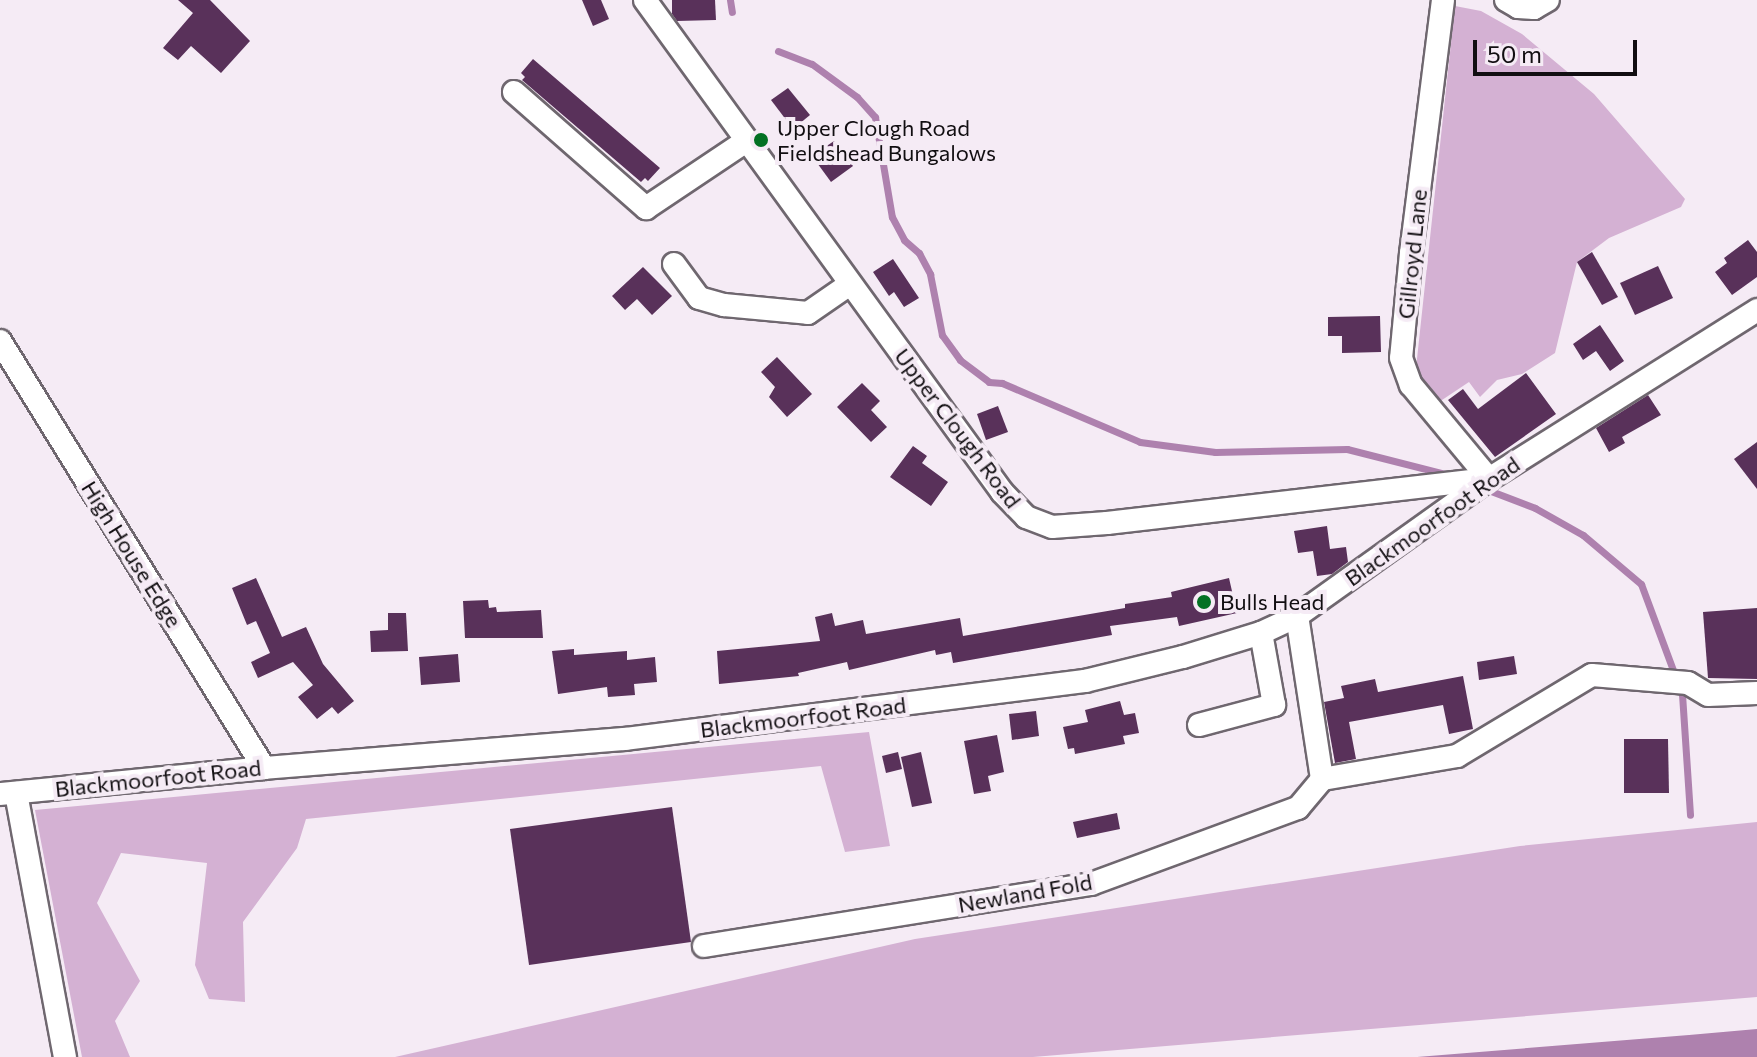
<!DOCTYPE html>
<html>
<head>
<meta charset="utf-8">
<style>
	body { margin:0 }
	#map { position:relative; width:1757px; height:1057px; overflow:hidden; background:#f5ebf5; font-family:Commissioner,sans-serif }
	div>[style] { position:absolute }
	.green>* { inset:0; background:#d4b1d3 }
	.water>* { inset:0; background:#ae81ae }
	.stream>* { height:7px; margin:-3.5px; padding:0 3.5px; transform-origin:3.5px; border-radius:3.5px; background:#ae81ae }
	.building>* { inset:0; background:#59315a }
	.roads { filter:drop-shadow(2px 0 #6f676f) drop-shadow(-2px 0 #6f676f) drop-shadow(0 2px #6f676f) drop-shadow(0 -2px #6f676f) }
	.minor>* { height:22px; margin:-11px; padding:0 11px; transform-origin:11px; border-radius:11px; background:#fff }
	.dots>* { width:22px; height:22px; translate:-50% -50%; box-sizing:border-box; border:4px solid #f5ebf5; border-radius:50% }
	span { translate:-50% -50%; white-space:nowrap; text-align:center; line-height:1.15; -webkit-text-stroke:8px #f5ebf5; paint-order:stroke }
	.poi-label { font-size:22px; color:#110e11 }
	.left { translate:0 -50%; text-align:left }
	.street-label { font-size:22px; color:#110e11 }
	.scale { position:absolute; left:1473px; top:40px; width:164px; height:36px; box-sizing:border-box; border:4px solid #110e11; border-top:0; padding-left:10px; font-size:24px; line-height:28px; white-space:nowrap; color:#110e11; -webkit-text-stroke:6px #f5ebf5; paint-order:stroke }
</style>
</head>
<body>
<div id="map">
	<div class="green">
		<i style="clip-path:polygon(1455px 6px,1481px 11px,1522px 34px,1594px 94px,1685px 199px,1681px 207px,1609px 238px,1577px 262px,1555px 353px,1522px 374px,1497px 380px,1480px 397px,1469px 382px,1439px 402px,1426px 390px,1416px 368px)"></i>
		<i style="clip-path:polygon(869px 732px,890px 846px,845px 852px,821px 766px,306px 819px,297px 848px,243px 922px,245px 1002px,209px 999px,195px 965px,207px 863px,121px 853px,97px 903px,140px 981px,115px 1021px,130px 1057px,82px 1057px,35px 810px)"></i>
		<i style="clip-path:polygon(1757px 822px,1757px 997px,1033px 1057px,395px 1057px,915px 939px,1520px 846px)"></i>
	</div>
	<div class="water">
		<i style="clip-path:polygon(1757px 1029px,1757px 1057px,1417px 1057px,1689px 1035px)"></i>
	</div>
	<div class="stream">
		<i style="left:730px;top:0;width:12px;rotate:81deg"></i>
		<i style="left:778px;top:51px;width:36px;rotate:21deg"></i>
		<i style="left:812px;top:64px;width:56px;rotate:36.3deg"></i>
		<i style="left:857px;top:97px;width:27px;rotate:48deg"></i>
		<i style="left:875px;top:117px;width:101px;rotate:80.4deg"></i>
		<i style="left:892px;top:217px;width:26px;rotate:62deg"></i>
		<i style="left:904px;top:240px;width:20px;rotate:41deg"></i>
		<i style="left:919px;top:253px;width:24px;rotate:62deg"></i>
		<i style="left:930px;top:274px;width:62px;rotate:78.9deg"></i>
		<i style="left:942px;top:335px;width:31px;rotate:54deg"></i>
		<i style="left:960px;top:360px;width:36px;rotate:37deg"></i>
		<i style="left:989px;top:382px;width:13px;rotate:4deg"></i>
		<i style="left:1002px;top:383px;width:150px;rotate:23.1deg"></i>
		<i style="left:1140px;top:442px;width:76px;rotate:7.6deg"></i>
		<i style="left:1215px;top:452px;width:132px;rotate:-1.3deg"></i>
		<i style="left:1347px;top:449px;width:105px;rotate:14.3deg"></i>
		<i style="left:1483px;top:488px;width:56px;rotate:21deg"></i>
		<i style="left:1535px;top:508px;width:55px;rotate:29.4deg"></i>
		<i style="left:1583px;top:535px;width:76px;rotate:40.2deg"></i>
		<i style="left:1641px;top:584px;width:117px;rotate:69.6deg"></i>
		<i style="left:1682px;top:694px;width:121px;rotate:86.2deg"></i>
	</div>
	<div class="building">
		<i style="clip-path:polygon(178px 0,210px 0,250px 41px,221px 73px,191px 46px,178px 60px,163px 48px,193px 13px)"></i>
		<i style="clip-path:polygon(582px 0,601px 0,609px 19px,593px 26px)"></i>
		<i style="clip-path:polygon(672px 0,715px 0,716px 20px,677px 21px,672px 14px)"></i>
		<i style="clip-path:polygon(533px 59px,660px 168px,648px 181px,645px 178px,641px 182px,522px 80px,525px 77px,521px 73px)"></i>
		<i style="clip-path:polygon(788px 88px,810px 115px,793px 129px,771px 100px)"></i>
		<i style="clip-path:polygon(834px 141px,853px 166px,831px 182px,812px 156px)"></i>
		<i style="clip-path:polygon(1748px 240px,1757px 252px,1757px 277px,1732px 295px,1715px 272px,1727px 263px,1724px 258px)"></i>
		<i style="clip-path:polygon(1592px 252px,1618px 297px,1602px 305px,1577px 262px)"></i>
		<i style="clip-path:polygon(893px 259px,919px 298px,904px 307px,894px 292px,889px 296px,873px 272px)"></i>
		<i style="clip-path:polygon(1658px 266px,1673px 298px,1635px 315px,1620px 283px)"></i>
		<i style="clip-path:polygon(643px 267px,672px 296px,652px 315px,637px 299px,625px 310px,612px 296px)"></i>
		<i style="clip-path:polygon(1380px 316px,1381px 352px,1342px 353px,1342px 336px,1328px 336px,1328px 317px)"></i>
		<i style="clip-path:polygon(1600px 325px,1624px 361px,1610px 371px,1596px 351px,1583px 360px,1573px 344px)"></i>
		<i style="clip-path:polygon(777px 357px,812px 394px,787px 417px,769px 397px,775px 387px,761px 372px)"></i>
		<i style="clip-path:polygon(1526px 373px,1556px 414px,1495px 457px,1448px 400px,1463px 389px,1478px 409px)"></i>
		<i style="clip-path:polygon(862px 383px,880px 401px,871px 410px,887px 427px,871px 442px,837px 407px)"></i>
		<i style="clip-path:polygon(1648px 395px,1661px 415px,1622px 437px,1625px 443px,1609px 452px,1596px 428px)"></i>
		<i style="clip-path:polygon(998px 406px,1008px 432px,986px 440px,977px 414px)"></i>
		<i style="clip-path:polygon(1757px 442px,1757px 489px,1734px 459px)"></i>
		<i style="clip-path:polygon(913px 446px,927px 456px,922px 463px,948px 482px,931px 506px,890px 477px)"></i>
		<i style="clip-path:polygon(1327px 526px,1330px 549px,1346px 547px,1348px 562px,1332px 574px,1317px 576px,1313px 551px,1298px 553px,1294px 531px)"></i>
		<i style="clip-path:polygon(256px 578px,282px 637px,306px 627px,323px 664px,354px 701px,338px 714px,332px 707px,317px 719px,298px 697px,313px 685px,293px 662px,258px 678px,251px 662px,270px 653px,256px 621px,247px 625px,232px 588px)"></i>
		<i style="clip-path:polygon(1229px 578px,1237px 613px,1179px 626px,1177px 617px,1110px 626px,1112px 635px,953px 663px,951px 652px,936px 655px,935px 650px,849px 670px,847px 662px,798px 673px,799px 676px,719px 684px,717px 651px,820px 641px,815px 617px,832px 613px,835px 626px,863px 620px,866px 634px,960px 618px,963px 636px,1125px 608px,1125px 604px,1172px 597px,1171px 592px)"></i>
		<i style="clip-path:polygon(488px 600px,489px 608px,496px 607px,497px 612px,541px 610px,543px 638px,465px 638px,463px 601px)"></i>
		<i style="clip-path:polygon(1757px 608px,1757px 679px,1708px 678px,1703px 612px)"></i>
		<i style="clip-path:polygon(388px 613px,406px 613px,408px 651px,371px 652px,370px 631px,388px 630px)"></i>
		<i style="clip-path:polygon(574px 649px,574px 655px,627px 651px,627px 660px,655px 657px,657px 682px,634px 684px,635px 695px,608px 697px,607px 687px,558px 694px,552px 651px)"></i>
		<i style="clip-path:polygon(458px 654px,460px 682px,421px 685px,419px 657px)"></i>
		<i style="clip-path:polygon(1514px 656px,1517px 674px,1479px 680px,1477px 662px)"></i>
		<i style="clip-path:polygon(1463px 676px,1473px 729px,1449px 734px,1443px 705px,1349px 722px,1356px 759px,1335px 763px,1324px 702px,1344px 698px,1341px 686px,1375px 679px,1378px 692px)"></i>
		<i style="clip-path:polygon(1120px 701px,1124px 715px,1135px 713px,1139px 733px,1123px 736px,1125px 744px,1075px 754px,1074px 748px,1068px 749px,1063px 727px,1088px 722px,1085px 710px)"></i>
		<i style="clip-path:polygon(1036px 711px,1039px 736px,1012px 740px,1009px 714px)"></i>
		<i style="clip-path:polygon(997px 735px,1004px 772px,988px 776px,991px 791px,974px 794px,964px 741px)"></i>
		<i style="clip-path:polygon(1624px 739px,1668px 739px,1669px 793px,1624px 793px)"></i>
		<i style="clip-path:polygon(898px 752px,902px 769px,886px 773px,882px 756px)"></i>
		<i style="clip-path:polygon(921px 752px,932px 803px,912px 807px,901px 757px)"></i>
		<i style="clip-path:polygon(672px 807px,691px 942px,529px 965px,510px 829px)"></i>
		<i style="clip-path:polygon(1117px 813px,1120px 829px,1077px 838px,1073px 822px)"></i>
	</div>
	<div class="roads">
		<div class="minor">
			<i style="left:645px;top:0;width:608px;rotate:54.03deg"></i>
			<i style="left:1002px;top:492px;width:35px;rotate:46deg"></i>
			<i style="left:1026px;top:517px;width:28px;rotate:21deg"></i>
			<i style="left:1052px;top:527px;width:55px;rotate:-4.2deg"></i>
			<i style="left:1107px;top:523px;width:375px;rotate:-6.6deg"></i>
			<i style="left:1443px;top:0;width:255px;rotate:97.2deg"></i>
			<i style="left:1411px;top:253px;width:105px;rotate:95.4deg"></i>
			<i style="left:1401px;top:358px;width:29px;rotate:70deg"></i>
			<i style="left:1411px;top:385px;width:122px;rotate:50.3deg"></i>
			<i style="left:1506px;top:0;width:14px;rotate:30deg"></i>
			<i style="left:1518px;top:7px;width:16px;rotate:4deg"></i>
			<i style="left:1534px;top:8px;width:16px;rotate:-30deg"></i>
			<i style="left:514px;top:92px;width:176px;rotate:41.3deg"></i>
			<i style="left:646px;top:208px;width:120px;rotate:-33.8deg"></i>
			<i style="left:674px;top:264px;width:42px;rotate:53.7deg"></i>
			<i style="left:699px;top:298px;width:26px;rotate:16deg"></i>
			<i style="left:724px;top:305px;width:84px;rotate:5.4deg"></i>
			<i style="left:808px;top:313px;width:51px;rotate:-34.6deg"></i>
			<i style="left:0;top:341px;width:502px;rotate:58.27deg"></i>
			<i style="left:1199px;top:725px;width:78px;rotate:-14.9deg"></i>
			<i style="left:1274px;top:705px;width:73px;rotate:-100.2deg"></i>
			<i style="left:1322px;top:779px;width:137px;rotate:-9.7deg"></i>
			<i style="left:1457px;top:756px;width:157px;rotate:-31deg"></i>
			<i style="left:1592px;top:675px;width:96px;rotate:4.8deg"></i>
			<i style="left:1688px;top:683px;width:23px;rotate:31deg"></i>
			<i style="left:1708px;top:695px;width:49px;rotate:-2.3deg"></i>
			<i style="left:16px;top:793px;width:269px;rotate:79.5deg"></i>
			<i style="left:0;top:794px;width:265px;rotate:-5.6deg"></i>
			<i style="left:264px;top:768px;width:362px;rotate:-4.6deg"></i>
			<i style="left:625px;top:739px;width:464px;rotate:-7.2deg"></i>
			<i style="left:1085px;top:681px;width:101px;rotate:-13.8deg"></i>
			<i style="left:1183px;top:657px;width:82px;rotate:-17.1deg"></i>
			<i style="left:1261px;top:633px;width:40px;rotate:-25deg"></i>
			<i style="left:1297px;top:616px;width:236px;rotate:-35.5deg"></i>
			<i style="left:1489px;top:479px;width:317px;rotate:-32.2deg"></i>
			<i style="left:704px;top:946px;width:392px;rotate:-9.1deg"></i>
			<i style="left:1091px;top:884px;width:221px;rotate:-20.2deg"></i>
			<i style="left:1298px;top:808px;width:38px;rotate:-50deg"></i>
			<i style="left:1322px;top:779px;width:165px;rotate:-98.7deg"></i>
		</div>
	</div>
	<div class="dots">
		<i style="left:761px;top:140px;background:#037123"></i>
		<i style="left:1204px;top:602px;background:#037123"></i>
	</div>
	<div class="poi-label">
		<span class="left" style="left:777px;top:140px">Upper Clough Road<br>Fieldshead Bungalows</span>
		<span class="left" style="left:1220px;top:602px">Bulls Head</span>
	</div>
	<div class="street-label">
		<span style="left:1412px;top:254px;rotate:-84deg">Gillroyd Lane</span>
		<span style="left:958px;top:428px;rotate:53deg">Upper Clough Road</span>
		<span style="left:1432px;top:521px;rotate:-35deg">Blackmoorfoot Road</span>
		<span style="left:132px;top:554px;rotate:58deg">High House Edge</span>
		<span style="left:803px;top:717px;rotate:-7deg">Blackmoorfoot Road</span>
		<span style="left:158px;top:778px;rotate:-6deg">Blackmoorfoot Road</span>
		<span style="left:1025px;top:893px;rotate:-10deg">Newland Fold</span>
	</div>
	<div class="scale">50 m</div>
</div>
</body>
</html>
